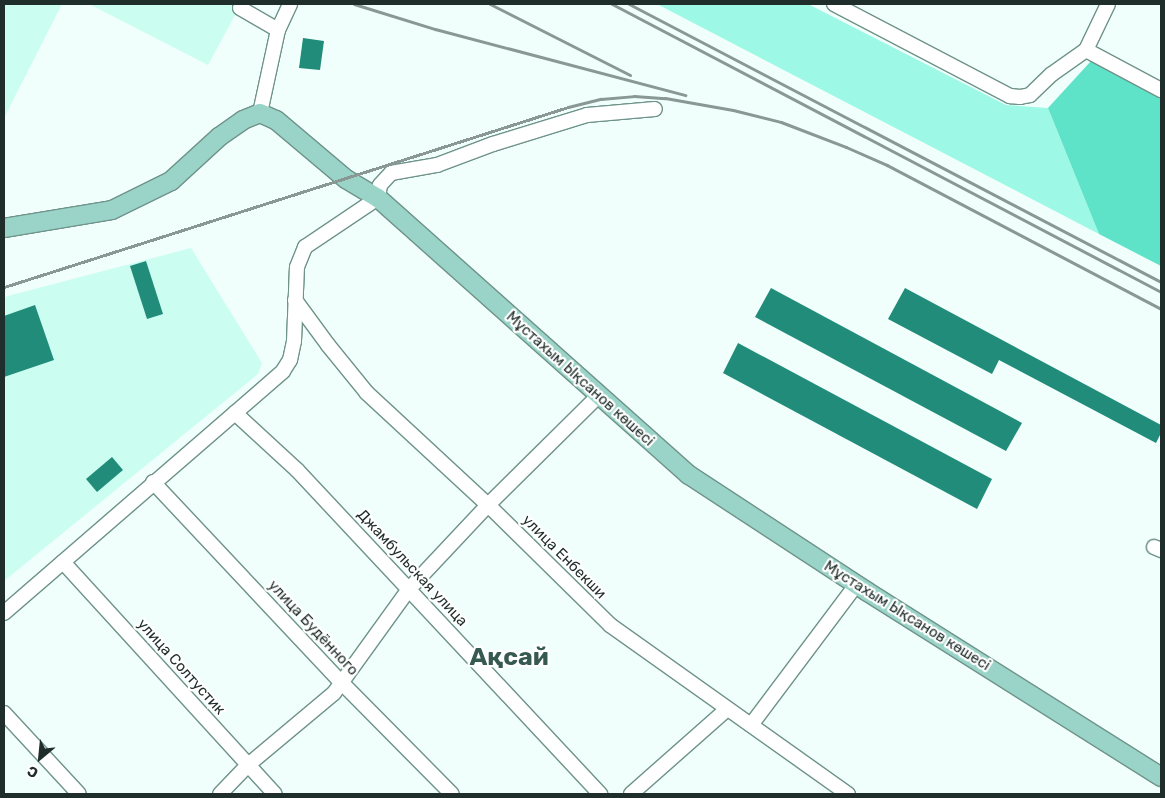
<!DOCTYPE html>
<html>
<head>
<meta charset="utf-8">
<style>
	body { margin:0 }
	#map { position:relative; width:1165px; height:798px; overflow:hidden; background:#f0fffb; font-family:Rubik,sans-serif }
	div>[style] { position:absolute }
	.built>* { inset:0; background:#ccfdf1 }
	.green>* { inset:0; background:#9df9e5 }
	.forest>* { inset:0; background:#5ee2c8 }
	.building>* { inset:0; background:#208c79 }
	.roads { filter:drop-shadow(1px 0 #6f938a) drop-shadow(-1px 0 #6f938a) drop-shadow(0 1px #6f938a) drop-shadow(0 -1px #6f938a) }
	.minor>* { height:14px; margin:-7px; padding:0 7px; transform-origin:7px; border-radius:7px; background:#fff }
	.major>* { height:18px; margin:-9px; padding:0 9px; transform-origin:9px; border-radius:9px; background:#9ad4c8 }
	.rail>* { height:3px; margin:-1.5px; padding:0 1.5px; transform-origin:1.5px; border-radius:1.5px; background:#899894 }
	span { translate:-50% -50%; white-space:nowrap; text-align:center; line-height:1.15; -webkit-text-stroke:4.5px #fff; paint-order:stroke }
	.street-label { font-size:15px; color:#1f2e2a }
	.town-label { font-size:25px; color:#365951; font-weight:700 }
	.frame { position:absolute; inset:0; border:5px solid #1f2e2a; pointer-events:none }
	.north { position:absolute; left:15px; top:733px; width:50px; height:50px; -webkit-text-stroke:4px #fff; paint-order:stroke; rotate:208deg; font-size:14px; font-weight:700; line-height:20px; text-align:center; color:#1f2e2a }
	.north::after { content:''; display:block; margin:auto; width:18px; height:22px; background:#1f2e2a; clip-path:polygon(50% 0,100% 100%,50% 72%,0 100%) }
</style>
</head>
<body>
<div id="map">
	<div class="built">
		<i style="clip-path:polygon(4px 4px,62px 4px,4px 118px)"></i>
		<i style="clip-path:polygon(89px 4px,241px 4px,208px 65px)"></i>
		<i style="clip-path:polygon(191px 248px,262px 363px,258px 374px,4px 581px,4px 297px)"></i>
	</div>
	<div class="green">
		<i style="clip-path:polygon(657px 4px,808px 4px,1006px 105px,1048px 108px,1099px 234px)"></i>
	</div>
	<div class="forest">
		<i style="clip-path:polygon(1091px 61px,1161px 98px,1161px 266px,1099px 234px,1048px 108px)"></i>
	</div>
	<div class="building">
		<i style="clip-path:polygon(303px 38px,324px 41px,320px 70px,299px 68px)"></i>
		<i style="clip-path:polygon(146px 261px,163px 314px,147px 319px,130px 266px)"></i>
		<i style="clip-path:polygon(771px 288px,1022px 423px,1006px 451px,755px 317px)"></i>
		<i style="clip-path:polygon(905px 288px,1161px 425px,1161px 433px,1156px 443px,999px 360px,992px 374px,888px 319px)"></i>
		<i style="clip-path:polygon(35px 305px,54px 360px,4px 377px,4px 316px)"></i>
		<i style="clip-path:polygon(738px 343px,992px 479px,977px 509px,723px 373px)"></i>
		<i style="clip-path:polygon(112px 457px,123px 470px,97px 492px,86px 479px)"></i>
	</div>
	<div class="roads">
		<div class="minor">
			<i style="left:834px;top:4px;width:199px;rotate:27.6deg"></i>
			<i style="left:1010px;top:96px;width:10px;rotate:6deg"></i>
			<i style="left:1020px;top:97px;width:10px;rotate:-11deg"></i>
			<i style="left:1030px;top:95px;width:30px;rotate:-44deg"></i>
			<i style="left:1052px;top:74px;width:42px;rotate:-35.2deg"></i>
			<i style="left:1086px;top:50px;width:85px;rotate:28.1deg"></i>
			<i style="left:240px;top:8px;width:44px;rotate:30.1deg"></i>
			<i style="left:1086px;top:50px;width:51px;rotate:-64.4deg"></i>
			<i style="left:260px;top:113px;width:85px;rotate:-77.8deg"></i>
			<i style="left:278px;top:30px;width:29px;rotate:-65deg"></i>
			<i style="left:295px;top:300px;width:56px;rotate:53.7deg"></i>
			<i style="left:328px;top:345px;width:62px;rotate:50.9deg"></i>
			<i style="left:367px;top:393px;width:165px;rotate:42.8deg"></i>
			<i style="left:488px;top:505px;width:171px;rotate:44.5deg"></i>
			<i style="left:610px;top:625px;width:292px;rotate:35.4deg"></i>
			<i style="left:235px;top:413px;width:84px;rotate:42.6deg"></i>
			<i style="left:297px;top:470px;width:444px;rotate:46.9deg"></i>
			<i style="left:153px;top:482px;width:276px;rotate:46.8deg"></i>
			<i style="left:342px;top:683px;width:156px;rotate:45.3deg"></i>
			<i style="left:1154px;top:547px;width:8px;rotate:23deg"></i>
			<i style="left:63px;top:562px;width:314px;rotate:47.6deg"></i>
			<i style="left:4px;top:613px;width:369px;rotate:-40.9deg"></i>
			<i style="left:283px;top:371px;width:13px;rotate:-58deg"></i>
			<i style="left:290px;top:360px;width:19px;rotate:-78deg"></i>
			<i style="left:294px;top:341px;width:74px;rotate:-87.7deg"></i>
			<i style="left:297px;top:267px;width:22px;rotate:-68deg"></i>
			<i style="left:305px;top:247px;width:88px;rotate:-33.9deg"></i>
			<i style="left:378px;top:198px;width:13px;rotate:-81deg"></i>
			<i style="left:380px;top:185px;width:16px;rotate:-47deg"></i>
			<i style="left:391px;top:173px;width:47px;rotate:-9.9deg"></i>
			<i style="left:437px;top:165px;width:60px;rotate:-20.6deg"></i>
			<i style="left:493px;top:144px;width:98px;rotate:-17.1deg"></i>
			<i style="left:587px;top:115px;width:68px;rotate:-5deg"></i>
			<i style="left:4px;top:713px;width:110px;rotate:47.2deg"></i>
			<i style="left:751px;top:725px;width:175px;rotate:-53.1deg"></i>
			<i style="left:220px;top:794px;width:40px;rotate:-46deg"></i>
			<i style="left:248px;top:765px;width:112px;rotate:-39.9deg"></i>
			<i style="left:334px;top:693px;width:128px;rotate:-54.2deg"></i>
			<i style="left:409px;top:589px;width:115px;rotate:-46.8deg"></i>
			<i style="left:488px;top:505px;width:155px;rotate:-44.7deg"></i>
			<i style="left:631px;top:794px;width:128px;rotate:-41.5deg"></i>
		</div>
		<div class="major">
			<i style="left:4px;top:228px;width:109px;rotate:-9.5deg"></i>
			<i style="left:112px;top:210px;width:66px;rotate:-26.2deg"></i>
			<i style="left:171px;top:181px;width:65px;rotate:-42.5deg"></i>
			<i style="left:219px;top:137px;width:29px;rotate:-35deg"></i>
			<i style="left:243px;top:120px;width:18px;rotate:-22deg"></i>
			<i style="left:260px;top:113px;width:17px;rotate:24deg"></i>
			<i style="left:276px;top:120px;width:92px;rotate:40.1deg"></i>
			<i style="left:346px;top:179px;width:37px;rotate:31deg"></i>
			<i style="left:378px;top:198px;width:416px;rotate:41.7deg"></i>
			<i style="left:689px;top:475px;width:212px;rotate:33.2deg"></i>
			<i style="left:866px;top:591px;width:349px;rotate:32.2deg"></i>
		</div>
	</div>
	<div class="rail">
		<i style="left:354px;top:4px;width:85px;rotate:17.2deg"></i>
		<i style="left:435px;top:29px;width:259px;rotate:14.8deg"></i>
		<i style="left:490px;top:4px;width:157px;rotate:26.9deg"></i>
		<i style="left:612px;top:4px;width:620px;rotate:27.68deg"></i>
		<i style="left:629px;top:4px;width:600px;rotate:27.59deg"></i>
		<i style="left:4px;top:287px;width:592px;rotate:-17.7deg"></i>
		<i style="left:568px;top:107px;width:34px;rotate:-14deg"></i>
		<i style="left:601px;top:99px;width:33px;rotate:-5deg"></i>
		<i style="left:634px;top:96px;width:31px;rotate:4deg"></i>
		<i style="left:665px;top:98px;width:69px;rotate:10deg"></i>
		<i style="left:733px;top:110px;width:49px;rotate:14deg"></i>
		<i style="left:781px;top:122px;width:70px;rotate:21deg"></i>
		<i style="left:846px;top:147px;width:45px;rotate:23.7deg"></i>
		<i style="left:887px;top:165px;width:310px;rotate:27.7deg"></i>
	</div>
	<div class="street-label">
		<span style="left:580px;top:379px;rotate:42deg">Мұстахым Ықсанов көшесі</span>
		<span style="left:564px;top:557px;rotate:45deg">улица Енбекши</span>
		<span style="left:412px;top:568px;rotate:47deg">Джамбульская улица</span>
		<span style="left:907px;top:616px;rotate:32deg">Мұстахым Ықсанов көшесі</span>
		<span style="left:313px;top:628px;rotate:47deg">улица Будённого</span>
		<span style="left:181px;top:667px;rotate:48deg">улица Солтустик</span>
	</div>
	<div class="town-label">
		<span style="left:509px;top:657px">Ақсай</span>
	</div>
	<div class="frame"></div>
	<div class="north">С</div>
</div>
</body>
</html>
